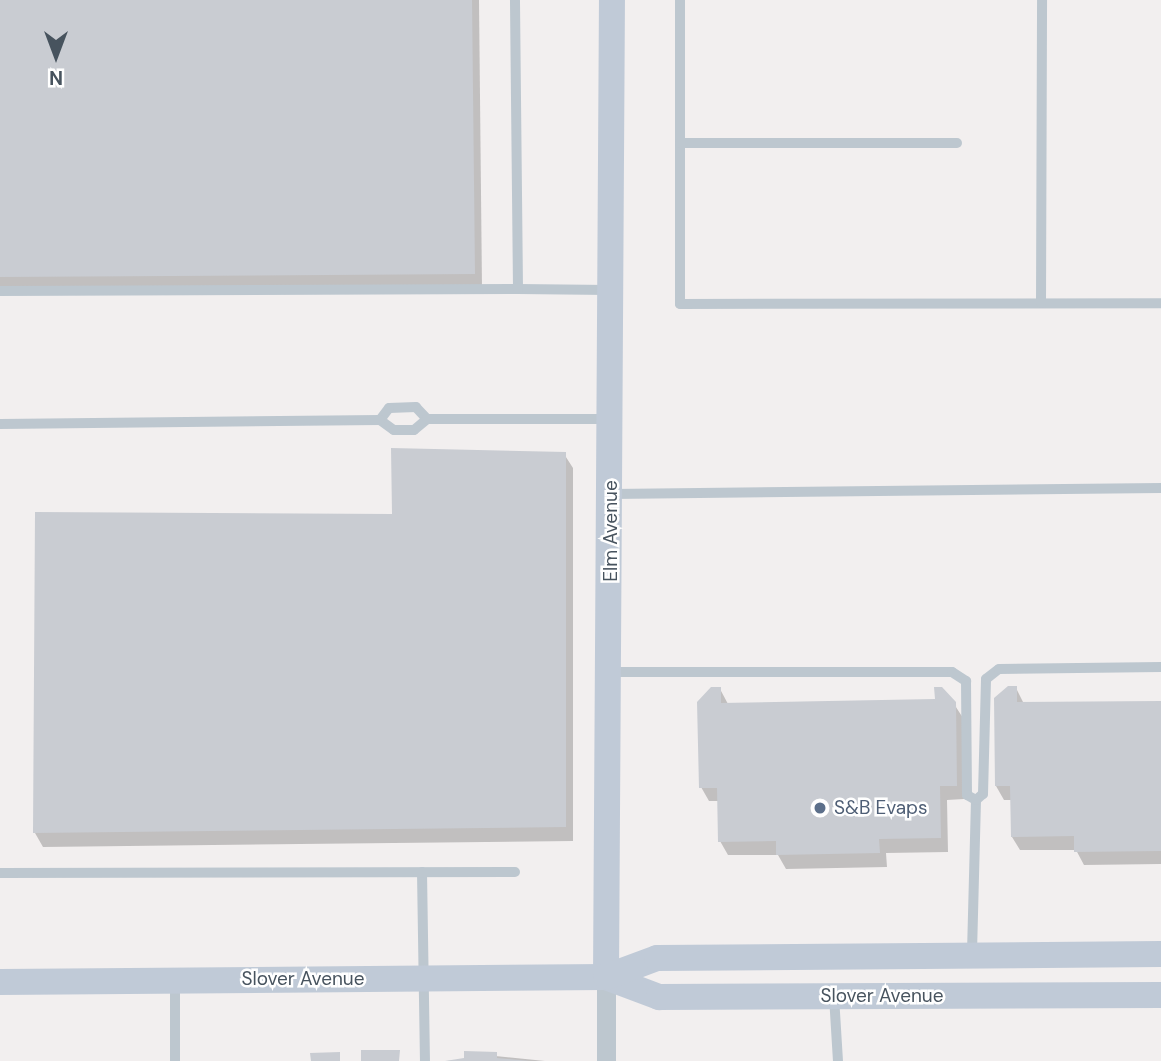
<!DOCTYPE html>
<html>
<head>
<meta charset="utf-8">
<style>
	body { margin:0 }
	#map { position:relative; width:1161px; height:1061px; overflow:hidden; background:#f2efef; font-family:"DM Sans",sans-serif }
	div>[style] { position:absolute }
	.shadow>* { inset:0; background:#0003 }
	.building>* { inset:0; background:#c9ccd2 }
	.lane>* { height:10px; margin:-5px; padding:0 5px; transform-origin:5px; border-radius:5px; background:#bdc7cf }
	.street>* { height:19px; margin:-9.5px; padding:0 9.5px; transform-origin:9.5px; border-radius:9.5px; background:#bdc7cf }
	.secondary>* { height:26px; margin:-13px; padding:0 13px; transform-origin:13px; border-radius:13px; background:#c0cad7 }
	.dots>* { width:19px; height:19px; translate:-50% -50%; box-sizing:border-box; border:4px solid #fff; border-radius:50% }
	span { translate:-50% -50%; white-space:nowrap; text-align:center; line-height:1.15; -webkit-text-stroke:5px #fff; paint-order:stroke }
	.street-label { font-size:19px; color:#47535e }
	.service-label { font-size:19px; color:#4e5e75 }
	.left { translate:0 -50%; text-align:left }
	.north { position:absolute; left:21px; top:21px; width:70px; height:70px; -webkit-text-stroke:5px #fff; paint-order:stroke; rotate:180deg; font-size:19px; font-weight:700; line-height:28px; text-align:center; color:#47535e }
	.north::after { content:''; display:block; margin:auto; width:24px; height:32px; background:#47535e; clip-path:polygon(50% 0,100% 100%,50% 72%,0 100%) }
</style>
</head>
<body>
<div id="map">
	<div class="shadow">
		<i style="clip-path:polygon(0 0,479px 0,482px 288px,0 290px)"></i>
		<i style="clip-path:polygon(564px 454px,573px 468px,573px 841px,43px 847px,35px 833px,37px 514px,394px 516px)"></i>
		<i style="clip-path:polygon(1016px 688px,1024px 704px,1161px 703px,1161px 864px,1084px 865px,1076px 850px,1020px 850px,1012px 837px,1012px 800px,1004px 800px,996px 786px,995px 699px)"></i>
		<i style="clip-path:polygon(720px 689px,728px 704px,954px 704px,963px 718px,964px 799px,947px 800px,948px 852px,886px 853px,887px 867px,786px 869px,778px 855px,728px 855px,720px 841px,719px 801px,709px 801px,701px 787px)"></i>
		<i style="clip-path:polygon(466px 1053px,545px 1061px,447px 1061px,466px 1060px)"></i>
	</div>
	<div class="building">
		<i style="clip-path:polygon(0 0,472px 0,475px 274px,0 277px)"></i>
		<i style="clip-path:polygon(391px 448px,566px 452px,566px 827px,33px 833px,35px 512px,392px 514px)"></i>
		<i style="clip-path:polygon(1008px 686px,1017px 686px,1017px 702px,1161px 701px,1161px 851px,1074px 852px,1074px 836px,1011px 837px,1010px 786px,995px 786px,994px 698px)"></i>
		<i style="clip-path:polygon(711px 687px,721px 687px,721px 703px,935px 699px,934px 687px,942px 687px,956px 702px,957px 786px,940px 786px,941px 838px,879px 839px,880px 853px,776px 855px,776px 841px,718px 842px,717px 788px,699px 788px,697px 702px)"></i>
		<i style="clip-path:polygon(361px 1050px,400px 1050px,399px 1061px,361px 1061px)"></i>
		<i style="clip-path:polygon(464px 1051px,497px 1052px,497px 1058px,530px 1061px,445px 1061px,464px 1058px)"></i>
		<i style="clip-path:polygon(340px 1052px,340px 1061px,311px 1061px,310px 1053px)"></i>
	</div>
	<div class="lane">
		<i style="left:680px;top:0;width:304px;rotate:90deg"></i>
		<i style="left:680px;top:304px;width:481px;rotate:-0.1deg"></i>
		<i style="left:680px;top:143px;width:277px"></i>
		<i style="left:518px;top:289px;width:91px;rotate:0.6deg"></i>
		<i style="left:0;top:291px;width:518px;rotate:-0.22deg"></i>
		<i style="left:518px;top:289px;width:289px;rotate:-90.6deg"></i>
		<i style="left:1041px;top:303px;width:303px;rotate:-89.8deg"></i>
		<i style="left:427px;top:419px;width:16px;rotate:-133deg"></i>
		<i style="left:416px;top:407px;width:27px;rotate:178deg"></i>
		<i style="left:389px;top:408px;width:15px;rotate:127deg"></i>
		<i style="left:380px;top:420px;width:17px;rotate:36deg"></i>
		<i style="left:394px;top:430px;width:20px"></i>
		<i style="left:414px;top:430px;width:17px;rotate:-40deg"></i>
		<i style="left:427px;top:419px;width:182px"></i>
		<i style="left:0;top:424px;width:380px;rotate:-0.6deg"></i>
		<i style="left:612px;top:494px;width:549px;rotate:-0.63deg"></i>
		<i style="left:610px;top:672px;width:342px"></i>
		<i style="left:952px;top:672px;width:17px;rotate:33deg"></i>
		<i style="left:966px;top:681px;width:114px;rotate:89.5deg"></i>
		<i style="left:967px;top:795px;width:10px;rotate:29deg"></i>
		<i style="left:976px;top:800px;width:153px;rotate:91.5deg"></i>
		<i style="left:976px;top:800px;width:9px;rotate:-41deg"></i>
		<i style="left:983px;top:794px;width:115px;rotate:-88.5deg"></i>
		<i style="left:986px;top:679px;width:16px;rotate:-38deg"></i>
		<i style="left:999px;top:669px;width:162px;rotate:-0.7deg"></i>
		<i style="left:422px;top:872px;width:189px;rotate:89.1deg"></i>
		<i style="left:0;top:873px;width:515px;rotate:-0.11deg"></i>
		<i style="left:175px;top:981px;width:80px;rotate:90deg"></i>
		<i style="left:834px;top:996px;width:65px;rotate:86.5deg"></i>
	</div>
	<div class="street">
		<i style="left:606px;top:977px;width:84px;rotate:90deg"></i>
	</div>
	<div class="secondary">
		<i style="left:606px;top:977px;width:977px;rotate:-89.65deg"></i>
		<i style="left:606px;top:977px;width:57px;rotate:20.7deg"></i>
		<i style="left:659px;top:997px;width:502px;rotate:-0.23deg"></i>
		<i style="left:0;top:982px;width:606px;rotate:-0.47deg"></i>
		<i style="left:606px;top:977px;width:54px;rotate:-20.4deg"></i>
		<i style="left:657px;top:958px;width:504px;rotate:-0.45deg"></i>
	</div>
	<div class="dots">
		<i style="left:820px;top:808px;background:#5c6f8a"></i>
	</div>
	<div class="street-label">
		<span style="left:611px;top:531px;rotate:-90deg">Elm Avenue</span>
		<span style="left:303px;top:979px">Slover Avenue</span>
		<span style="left:882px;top:996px">Slover Avenue</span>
	</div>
	<div class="service-label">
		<span class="left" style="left:834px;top:808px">S&amp;B Evaps</span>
	</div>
	<div class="north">N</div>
</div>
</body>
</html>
